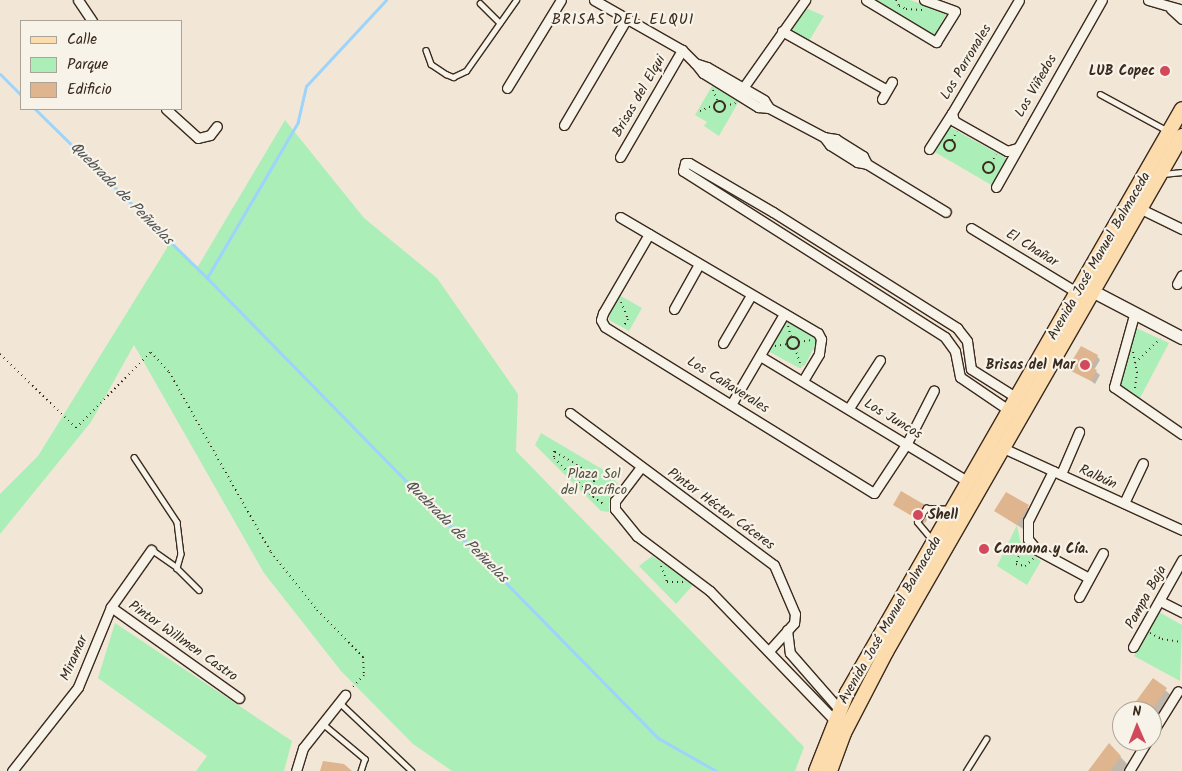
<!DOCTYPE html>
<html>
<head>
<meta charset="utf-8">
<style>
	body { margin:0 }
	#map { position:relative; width:1182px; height:771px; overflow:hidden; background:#f2e7d6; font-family:Kalam,sans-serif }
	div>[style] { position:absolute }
	.green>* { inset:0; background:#aceeb7 }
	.shadow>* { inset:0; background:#0003 }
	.stream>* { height:3px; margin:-1.5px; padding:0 1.5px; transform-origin:1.5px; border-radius:1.5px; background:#9cd4fc }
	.building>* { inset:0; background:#dfb590 }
	.path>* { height:2px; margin-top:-1px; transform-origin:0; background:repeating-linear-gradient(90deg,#3b2a1e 0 1px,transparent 0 5px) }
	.path>.ring { margin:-1px; padding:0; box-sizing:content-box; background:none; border:2px solid #3b2a1e; border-radius:50% }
	.roads { filter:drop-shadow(1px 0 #3b2a1e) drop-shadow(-1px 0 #3b2a1e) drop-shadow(0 1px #3b2a1e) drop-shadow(0 -1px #3b2a1e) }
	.lane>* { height:4.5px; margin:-2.25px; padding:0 2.25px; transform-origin:2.25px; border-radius:2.25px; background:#f7f3e8 }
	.street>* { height:9px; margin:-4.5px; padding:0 4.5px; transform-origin:4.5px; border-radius:4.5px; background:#f7f3e8 }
	.secondary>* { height:12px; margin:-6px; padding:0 6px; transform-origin:6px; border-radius:6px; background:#f7f3e8 }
	.primary>* { height:14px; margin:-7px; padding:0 7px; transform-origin:7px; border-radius:7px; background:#fcdcac }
	.dots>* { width:14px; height:14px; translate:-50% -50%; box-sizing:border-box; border:2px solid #f7f3e8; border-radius:50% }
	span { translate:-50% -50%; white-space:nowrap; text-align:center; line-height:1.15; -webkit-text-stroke:4.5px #f7f3e8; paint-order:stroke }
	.street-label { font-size:14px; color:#3b2a1e }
	.poi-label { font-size:14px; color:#3b2a1e; font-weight:700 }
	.right { translate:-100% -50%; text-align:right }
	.left { translate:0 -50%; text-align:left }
	.park-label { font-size:14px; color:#52513d }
	.neighbourhood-label { font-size:15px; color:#3b2a1e; letter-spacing:1px }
	.water-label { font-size:15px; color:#535456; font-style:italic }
	.legend { position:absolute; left:20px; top:20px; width:162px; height:90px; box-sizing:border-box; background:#f7f3e8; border:1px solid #aca397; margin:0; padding:6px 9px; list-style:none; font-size:15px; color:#3b2a1e }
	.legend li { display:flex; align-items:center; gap:10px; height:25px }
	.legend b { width:25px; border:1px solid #aca397 }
	.north { position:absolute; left:1112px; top:701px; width:50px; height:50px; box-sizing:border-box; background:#f7f3e8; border:1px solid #aca397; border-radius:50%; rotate:359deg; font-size:14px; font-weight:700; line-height:20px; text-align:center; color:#3b2a1e }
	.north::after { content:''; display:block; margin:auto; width:18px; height:22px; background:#d1495b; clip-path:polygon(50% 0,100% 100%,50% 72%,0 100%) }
</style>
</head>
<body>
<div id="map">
	<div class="green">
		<i style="clip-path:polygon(872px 0,910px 0,947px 13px,934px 36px)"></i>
		<i style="clip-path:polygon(806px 8px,824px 16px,809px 41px,788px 31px)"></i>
		<i style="clip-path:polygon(712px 86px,739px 101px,719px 136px,704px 126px,707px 122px,695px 115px)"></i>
		<i style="clip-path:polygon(285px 120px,364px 218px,437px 278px,518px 394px,516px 451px,804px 747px,795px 771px,452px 771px,413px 744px,341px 671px,264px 573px,134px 345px,91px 422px,0 534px,0 494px,38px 456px,167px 248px,167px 239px,197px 268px)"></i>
		<i style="clip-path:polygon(948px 126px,1008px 159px,993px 186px,933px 151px)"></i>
		<i style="clip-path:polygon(619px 295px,642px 308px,629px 331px,609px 320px,609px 313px)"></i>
		<i style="clip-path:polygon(788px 320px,815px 336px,817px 342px,805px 365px,799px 368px,768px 351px,768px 344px,783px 321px)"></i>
		<i style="clip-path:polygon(1134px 327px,1169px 343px,1140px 398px,1117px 385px)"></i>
		<i style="clip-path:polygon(541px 433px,607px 472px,618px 484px,609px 499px,609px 512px,601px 511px,535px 445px)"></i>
		<i style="clip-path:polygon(1017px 525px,1020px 541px,1028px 552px,1041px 561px,1027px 585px,997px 566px)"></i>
		<i style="clip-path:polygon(652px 556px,694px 584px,676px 604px,639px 566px)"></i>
		<i style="clip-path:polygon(1159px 612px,1182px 625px,1180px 681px,1134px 656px)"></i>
		<i style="clip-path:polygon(115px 623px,292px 741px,284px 771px,196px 771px,207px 756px,98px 678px)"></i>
	</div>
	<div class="shadow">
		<i style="clip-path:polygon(1097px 356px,1100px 360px,1094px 370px,1100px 375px,1095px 384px,1083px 375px)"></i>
		<i style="clip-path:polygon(1007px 493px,1034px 512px,1023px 529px,996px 511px)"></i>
		<i style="clip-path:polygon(896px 506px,931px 510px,932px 512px,925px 523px)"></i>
		<i style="clip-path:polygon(1153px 680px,1177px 700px,1160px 724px,1152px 721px,1152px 711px,1137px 711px)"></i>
		<i style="clip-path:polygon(1124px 741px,1148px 741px,1140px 753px)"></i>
		<i style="clip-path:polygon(1109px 745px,1131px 768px,1129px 771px,1090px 771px)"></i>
	</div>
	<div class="stream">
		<i style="left:386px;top:0;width:117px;rotate:132.9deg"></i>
		<i style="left:306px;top:86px;width:37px;rotate:103deg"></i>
		<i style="left:298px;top:122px;width:181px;rotate:120.3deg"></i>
		<i style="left:207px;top:278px;width:644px;rotate:45.57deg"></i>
		<i style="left:658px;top:738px;width:67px;rotate:29.6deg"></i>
		<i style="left:0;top:74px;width:30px;rotate:45deg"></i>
		<i style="left:35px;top:109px;width:241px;rotate:44.5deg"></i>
	</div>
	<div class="building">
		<i style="clip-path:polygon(1081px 346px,1098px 355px,1091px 367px,1097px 370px,1091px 381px,1067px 369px)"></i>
		<i style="clip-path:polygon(901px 491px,932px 509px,924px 523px,893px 505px)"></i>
		<i style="clip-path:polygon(1006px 492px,1029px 505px,1017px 525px,994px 511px)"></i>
		<i style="clip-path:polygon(1153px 678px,1167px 688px,1151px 711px,1129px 711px,1132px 707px,1136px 710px,1139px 707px,1134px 704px)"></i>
		<i style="clip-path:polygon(1122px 721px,1122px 738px,1114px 733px)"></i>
		<i style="clip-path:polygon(1109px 743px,1121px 756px,1110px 771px,1088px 771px)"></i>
		<i style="clip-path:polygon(323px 761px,344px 764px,352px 771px,320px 771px)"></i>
	</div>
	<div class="path">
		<i style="left:896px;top:0;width:7px;rotate:63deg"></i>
		<i style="left:899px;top:6px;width:8px;rotate:23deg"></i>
		<i style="left:906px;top:9px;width:16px;rotate:4deg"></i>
		<i style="left:713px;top:90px;width:11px;rotate:68deg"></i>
		<i class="ring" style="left:713.5px;top:100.5px;width:9px;height:9px"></i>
		<i style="left:725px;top:106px;width:11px;rotate:-15deg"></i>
		<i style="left:700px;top:111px;width:15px;rotate:-23deg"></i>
		<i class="ring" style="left:943.5px;top:139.5px;width:9px;height:9px"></i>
		<i style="left:952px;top:140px;width:10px;rotate:-61deg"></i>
		<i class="ring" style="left:982.5px;top:161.5px;width:9px;height:9px"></i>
		<i style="left:991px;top:163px;width:10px;rotate:-61deg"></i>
		<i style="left:621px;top:302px;width:18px;rotate:68deg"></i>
		<i style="left:628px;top:319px;width:9px;rotate:122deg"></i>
		<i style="left:788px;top:326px;width:11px;rotate:75deg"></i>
		<i class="ring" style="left:787px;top:337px;width:10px;height:10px"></i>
		<i style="left:799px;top:342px;width:12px;rotate:-9deg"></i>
		<i style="left:775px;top:346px;width:12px;rotate:-9deg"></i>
		<i style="left:795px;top:348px;width:20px;rotate:72deg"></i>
		<i style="left:1133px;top:352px;width:20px;rotate:79deg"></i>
		<i style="left:1137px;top:372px;width:17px;rotate:97deg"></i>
		<i style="left:0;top:354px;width:106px;rotate:44.2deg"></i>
		<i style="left:76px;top:428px;width:107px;rotate:-45.4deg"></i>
		<i style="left:151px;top:352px;width:27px;rotate:48deg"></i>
		<i style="left:169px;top:372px;width:207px;rotate:60.5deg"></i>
		<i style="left:271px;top:552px;width:74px;rotate:51.6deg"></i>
		<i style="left:317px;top:610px;width:66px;rotate:45.6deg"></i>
		<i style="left:363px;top:657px;width:18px;rotate:87deg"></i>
		<i style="left:364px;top:675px;width:18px;rotate:133deg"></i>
		<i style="left:1135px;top:363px;width:35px;rotate:-44deg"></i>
		<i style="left:593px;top:497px;width:16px;rotate:-86deg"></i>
		<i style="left:594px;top:481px;width:9px;rotate:-117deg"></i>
		<i style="left:590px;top:473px;width:42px;rotate:-148.6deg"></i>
		<i style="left:554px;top:451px;width:7px;rotate:90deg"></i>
		<i style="left:554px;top:458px;width:55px;rotate:45deg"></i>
		<i style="left:593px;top:497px;width:14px;rotate:34deg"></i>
		<i style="left:1022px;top:547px;width:18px;rotate:109deg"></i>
		<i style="left:1016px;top:564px;width:9px;rotate:13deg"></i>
		<i style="left:1025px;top:566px;width:12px;rotate:-42deg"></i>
		<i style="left:661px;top:566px;width:17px;rotate:69deg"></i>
		<i style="left:667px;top:582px;width:18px"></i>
		<i style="left:1150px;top:633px;width:13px;rotate:27deg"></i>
		<i style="left:1162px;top:639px;width:20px;rotate:9deg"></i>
	</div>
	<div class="roads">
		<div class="lane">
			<i style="left:480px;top:3px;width:28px;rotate:45deg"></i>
			<i style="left:426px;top:50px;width:15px;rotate:70deg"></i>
			<i style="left:431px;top:64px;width:18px;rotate:34deg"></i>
			<i style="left:446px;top:74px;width:8px;rotate:23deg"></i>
			<i style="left:453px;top:77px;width:14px;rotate:-25deg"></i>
			<i style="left:466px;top:71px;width:87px;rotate:-54.8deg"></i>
			<i style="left:1100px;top:94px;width:77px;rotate:28.6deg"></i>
			<i style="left:1163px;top:174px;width:19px;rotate:-6deg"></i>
			<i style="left:134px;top:457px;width:78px;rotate:56.5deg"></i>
			<i style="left:177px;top:522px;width:32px;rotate:83deg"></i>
			<i style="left:181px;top:554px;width:15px;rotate:106deg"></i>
			<i style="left:177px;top:568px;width:32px;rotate:-145deg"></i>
			<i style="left:932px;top:540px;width:23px;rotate:-130deg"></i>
			<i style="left:917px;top:522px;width:17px;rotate:-57deg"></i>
			<i style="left:926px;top:508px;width:23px;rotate:2deg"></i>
			<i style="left:177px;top:568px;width:31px;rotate:45deg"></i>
			<i style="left:339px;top:702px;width:100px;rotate:43.4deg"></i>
			<i style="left:322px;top:723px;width:56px;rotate:39.9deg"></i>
			<i style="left:365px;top:759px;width:13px;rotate:108deg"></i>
			<i style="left:966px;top:771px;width:38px;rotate:-58deg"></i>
		</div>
		<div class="street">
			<i style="left:78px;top:0;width:25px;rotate:56deg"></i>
			<i style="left:594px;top:0;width:101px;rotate:29.6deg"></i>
			<i style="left:682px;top:50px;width:18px;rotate:45deg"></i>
			<i style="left:866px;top:0;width:82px;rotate:31deg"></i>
			<i style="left:936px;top:42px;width:36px;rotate:-58deg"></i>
			<i style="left:955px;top:11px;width:33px;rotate:-160deg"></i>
			<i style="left:1148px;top:0;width:35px;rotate:16deg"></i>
			<i style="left:1171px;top:9px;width:15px;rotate:42deg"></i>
			<i style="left:782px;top:31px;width:120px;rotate:29.3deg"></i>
			<i style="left:507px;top:88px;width:103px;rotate:-58.5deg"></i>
			<i style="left:743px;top:88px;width:108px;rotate:-54.8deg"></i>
			<i style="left:882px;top:99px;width:20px;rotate:-60deg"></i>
			<i style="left:769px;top:108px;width:9px;rotate:-122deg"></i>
			<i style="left:764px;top:100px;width:66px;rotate:-149.9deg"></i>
			<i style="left:707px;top:67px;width:13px;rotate:-162deg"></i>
			<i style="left:695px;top:63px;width:13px;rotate:51deg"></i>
			<i style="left:703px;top:73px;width:65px;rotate:31.7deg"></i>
			<i style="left:758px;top:107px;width:11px;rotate:5deg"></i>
			<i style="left:769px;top:108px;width:62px;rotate:27.8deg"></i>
			<i style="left:166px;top:109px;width:43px;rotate:42.2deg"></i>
			<i style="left:198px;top:138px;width:12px;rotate:-14deg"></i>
			<i style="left:210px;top:135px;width:11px;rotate:-52deg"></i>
			<i style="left:564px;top:125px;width:124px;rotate:-59.5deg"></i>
			<i style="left:1017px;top:148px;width:10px;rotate:163deg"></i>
			<i style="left:1007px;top:151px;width:61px;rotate:-150.5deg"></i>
			<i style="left:954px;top:121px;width:8px;rotate:-104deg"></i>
			<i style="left:952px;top:113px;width:131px;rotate:-59.3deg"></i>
			<i style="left:929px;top:149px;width:43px;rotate:-57.4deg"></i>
			<i style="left:620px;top:157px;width:124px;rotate:-59.9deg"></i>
			<i style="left:867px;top:164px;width:9px;rotate:-117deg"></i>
			<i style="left:863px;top:156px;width:32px;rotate:-148deg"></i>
			<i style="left:836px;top:139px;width:12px;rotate:-171deg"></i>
			<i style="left:824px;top:137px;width:10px;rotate:53deg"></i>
			<i style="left:830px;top:145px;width:32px;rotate:32deg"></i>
			<i style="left:857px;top:162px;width:10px;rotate:11deg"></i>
			<i style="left:867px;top:164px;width:92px;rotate:31.3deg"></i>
			<i style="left:996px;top:187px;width:215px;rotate:-60.5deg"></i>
			<i style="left:1141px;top:209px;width:46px;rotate:26deg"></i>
			<i style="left:620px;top:217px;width:229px;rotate:30.4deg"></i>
			<i style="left:818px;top:333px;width:7px;rotate:63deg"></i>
			<i style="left:821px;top:339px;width:15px;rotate:98deg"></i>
			<i style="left:819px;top:354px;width:31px;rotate:121deg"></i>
			<i style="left:971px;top:228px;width:125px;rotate:31.3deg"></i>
			<i style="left:649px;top:234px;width:91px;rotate:120.2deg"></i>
			<i style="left:603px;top:313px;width:7px;rotate:106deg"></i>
			<i style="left:601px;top:320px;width:8px;rotate:60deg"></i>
			<i style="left:605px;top:327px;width:316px;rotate:31.7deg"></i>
			<i style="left:874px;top:493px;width:60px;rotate:-56.6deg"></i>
			<i style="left:907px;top:443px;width:59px;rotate:-63deg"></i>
			<i style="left:1177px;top:284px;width:10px;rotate:-61deg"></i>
			<i style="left:674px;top:309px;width:51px;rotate:-60.9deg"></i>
			<i style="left:1134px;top:315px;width:75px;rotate:105.5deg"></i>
			<i style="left:1114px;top:387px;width:83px;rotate:34.7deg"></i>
			<i style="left:723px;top:343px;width:56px;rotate:-59.7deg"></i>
			<i style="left:760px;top:356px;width:244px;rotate:31.1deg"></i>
			<i style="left:732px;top:403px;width:103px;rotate:-59.7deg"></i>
			<i style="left:849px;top:408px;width:57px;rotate:-57.1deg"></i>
			<i style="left:1010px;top:411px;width:60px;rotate:-145.8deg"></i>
			<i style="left:960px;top:377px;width:26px;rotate:-101deg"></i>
			<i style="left:955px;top:351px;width:17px;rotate:-126deg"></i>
			<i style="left:945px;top:337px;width:310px;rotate:-147.6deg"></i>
			<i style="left:683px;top:171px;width:8px;rotate:-76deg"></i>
			<i style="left:685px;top:163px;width:4px"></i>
			<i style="left:689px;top:163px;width:97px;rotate:30.3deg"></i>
			<i style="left:773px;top:212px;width:218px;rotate:32.2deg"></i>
			<i style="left:957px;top:328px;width:16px;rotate:52deg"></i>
			<i style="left:967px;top:341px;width:28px;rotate:82deg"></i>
			<i style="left:971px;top:369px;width:54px;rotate:32.2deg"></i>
			<i style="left:570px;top:413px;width:254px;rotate:36.7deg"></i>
			<i style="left:774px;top:565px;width:53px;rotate:66.8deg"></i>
			<i style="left:795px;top:614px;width:9px;rotate:96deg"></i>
			<i style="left:794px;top:623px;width:36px;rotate:132deg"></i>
			<i style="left:1003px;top:448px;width:197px;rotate:24.6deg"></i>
			<i style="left:641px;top:467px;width:43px;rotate:127.4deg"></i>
			<i style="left:615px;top:501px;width:8px;rotate:90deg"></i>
			<i style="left:615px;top:509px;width:35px;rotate:51deg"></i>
			<i style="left:637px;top:536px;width:91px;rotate:37deg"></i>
			<i style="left:710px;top:591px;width:180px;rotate:46.1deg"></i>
			<i style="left:1053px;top:471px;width:56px;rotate:116.6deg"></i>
			<i style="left:1028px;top:521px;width:18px;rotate:90deg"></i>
			<i style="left:1028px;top:539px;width:14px;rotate:51deg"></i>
			<i style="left:1037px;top:550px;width:59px;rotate:28.3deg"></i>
			<i style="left:1061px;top:474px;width:46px;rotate:-66.8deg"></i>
			<i style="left:1124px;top:503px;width:44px;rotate:-64.6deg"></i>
			<i style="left:1079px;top:597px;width:50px;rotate:-61.4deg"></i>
			<i style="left:1160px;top:601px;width:25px;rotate:27deg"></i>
			<i style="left:111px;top:607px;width:157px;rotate:35.4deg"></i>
			<i style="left:787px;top:630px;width:23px;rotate:83deg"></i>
			<i style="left:790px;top:653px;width:74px;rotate:48.8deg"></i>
			<i style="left:1133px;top:647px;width:100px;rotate:-60.6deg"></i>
			<i style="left:1152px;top:733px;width:49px;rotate:-58.2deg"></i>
			<i style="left:12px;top:771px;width:107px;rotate:-51.8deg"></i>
			<i style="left:78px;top:687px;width:87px;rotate:-67.6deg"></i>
			<i style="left:111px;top:607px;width:70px;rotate:-54.9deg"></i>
			<i style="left:296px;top:771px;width:24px;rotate:-73deg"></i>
			<i style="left:303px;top:748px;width:68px;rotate:-51.6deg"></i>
			<i style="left:1129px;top:771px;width:35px;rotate:-59deg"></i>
		</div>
		<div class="secondary">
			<i style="left:1088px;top:283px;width:9px;rotate:63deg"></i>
			<i style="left:1092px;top:291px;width:102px;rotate:27.6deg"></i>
		</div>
		<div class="primary">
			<i style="left:816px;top:771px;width:84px;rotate:-68.3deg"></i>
			<i style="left:847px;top:693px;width:673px;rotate:-60.16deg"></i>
			<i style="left:830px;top:771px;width:40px;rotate:-69.8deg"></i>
			<i style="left:844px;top:733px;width:91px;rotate:-62.6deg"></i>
			<i style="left:886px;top:652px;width:595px;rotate:-60.16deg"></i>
		</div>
	</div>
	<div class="dots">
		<i style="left:1165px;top:71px;background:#d1495b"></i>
		<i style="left:1085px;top:365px;background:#d1495b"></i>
		<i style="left:918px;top:515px;background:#d1495b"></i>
		<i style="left:984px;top:549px;background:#d1495b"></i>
	</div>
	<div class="street-label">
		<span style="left:966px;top:62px;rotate:-59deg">Los Parronales</span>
		<span style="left:1036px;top:86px;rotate:-60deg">Los Viñedos</span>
		<span style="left:639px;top:96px;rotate:-60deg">Brisas del Elqui</span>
		<span style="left:1032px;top:248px;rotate:32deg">El Chañar</span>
		<span style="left:1099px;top:256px;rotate:-60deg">Avenida José Manuel Balmaceda</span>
		<span style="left:728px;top:385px;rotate:32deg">Los Cañaverales</span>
		<span style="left:893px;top:419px;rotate:31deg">Los Juncos</span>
		<span style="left:1098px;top:477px;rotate:25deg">Ralbún</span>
		<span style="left:721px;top:509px;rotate:36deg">Pintor Héctor Cáceres</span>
		<span style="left:1146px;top:597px;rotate:-61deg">Pampa Baja</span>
		<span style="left:890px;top:620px;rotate:-60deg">Avenida José Manuel Balmaceda</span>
		<span style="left:183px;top:641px;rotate:35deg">Pintor Willmen Castro</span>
		<span style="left:74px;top:658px;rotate:-66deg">Miramar</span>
	</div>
	<div class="poi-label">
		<span class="right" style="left:1155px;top:71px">LUB Copec</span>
		<span class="right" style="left:1075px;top:365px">Brisas del Mar</span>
		<span class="left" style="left:928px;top:515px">Shell</span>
		<span class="left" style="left:994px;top:549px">Carmona y Cía.</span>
	</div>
	<div class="park-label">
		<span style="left:594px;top:482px">Plaza Sol<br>del Pacífico</span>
	</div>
	<div class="neighbourhood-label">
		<span style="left:623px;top:21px">BRISAS DEL ELQUI</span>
	</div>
	<div class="water-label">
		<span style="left:121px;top:194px;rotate:45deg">Quebrada de Peñuelas</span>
		<span style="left:456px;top:532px;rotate:45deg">Quebrada de Peñuelas</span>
	</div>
	<ul class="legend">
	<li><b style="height:6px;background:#fcdcac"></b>Calle</li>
	<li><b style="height:14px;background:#aceeb7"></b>Parque</li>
	<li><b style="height:14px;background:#dfb590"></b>Edificio</li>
	</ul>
	<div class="north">N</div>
</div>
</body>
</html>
